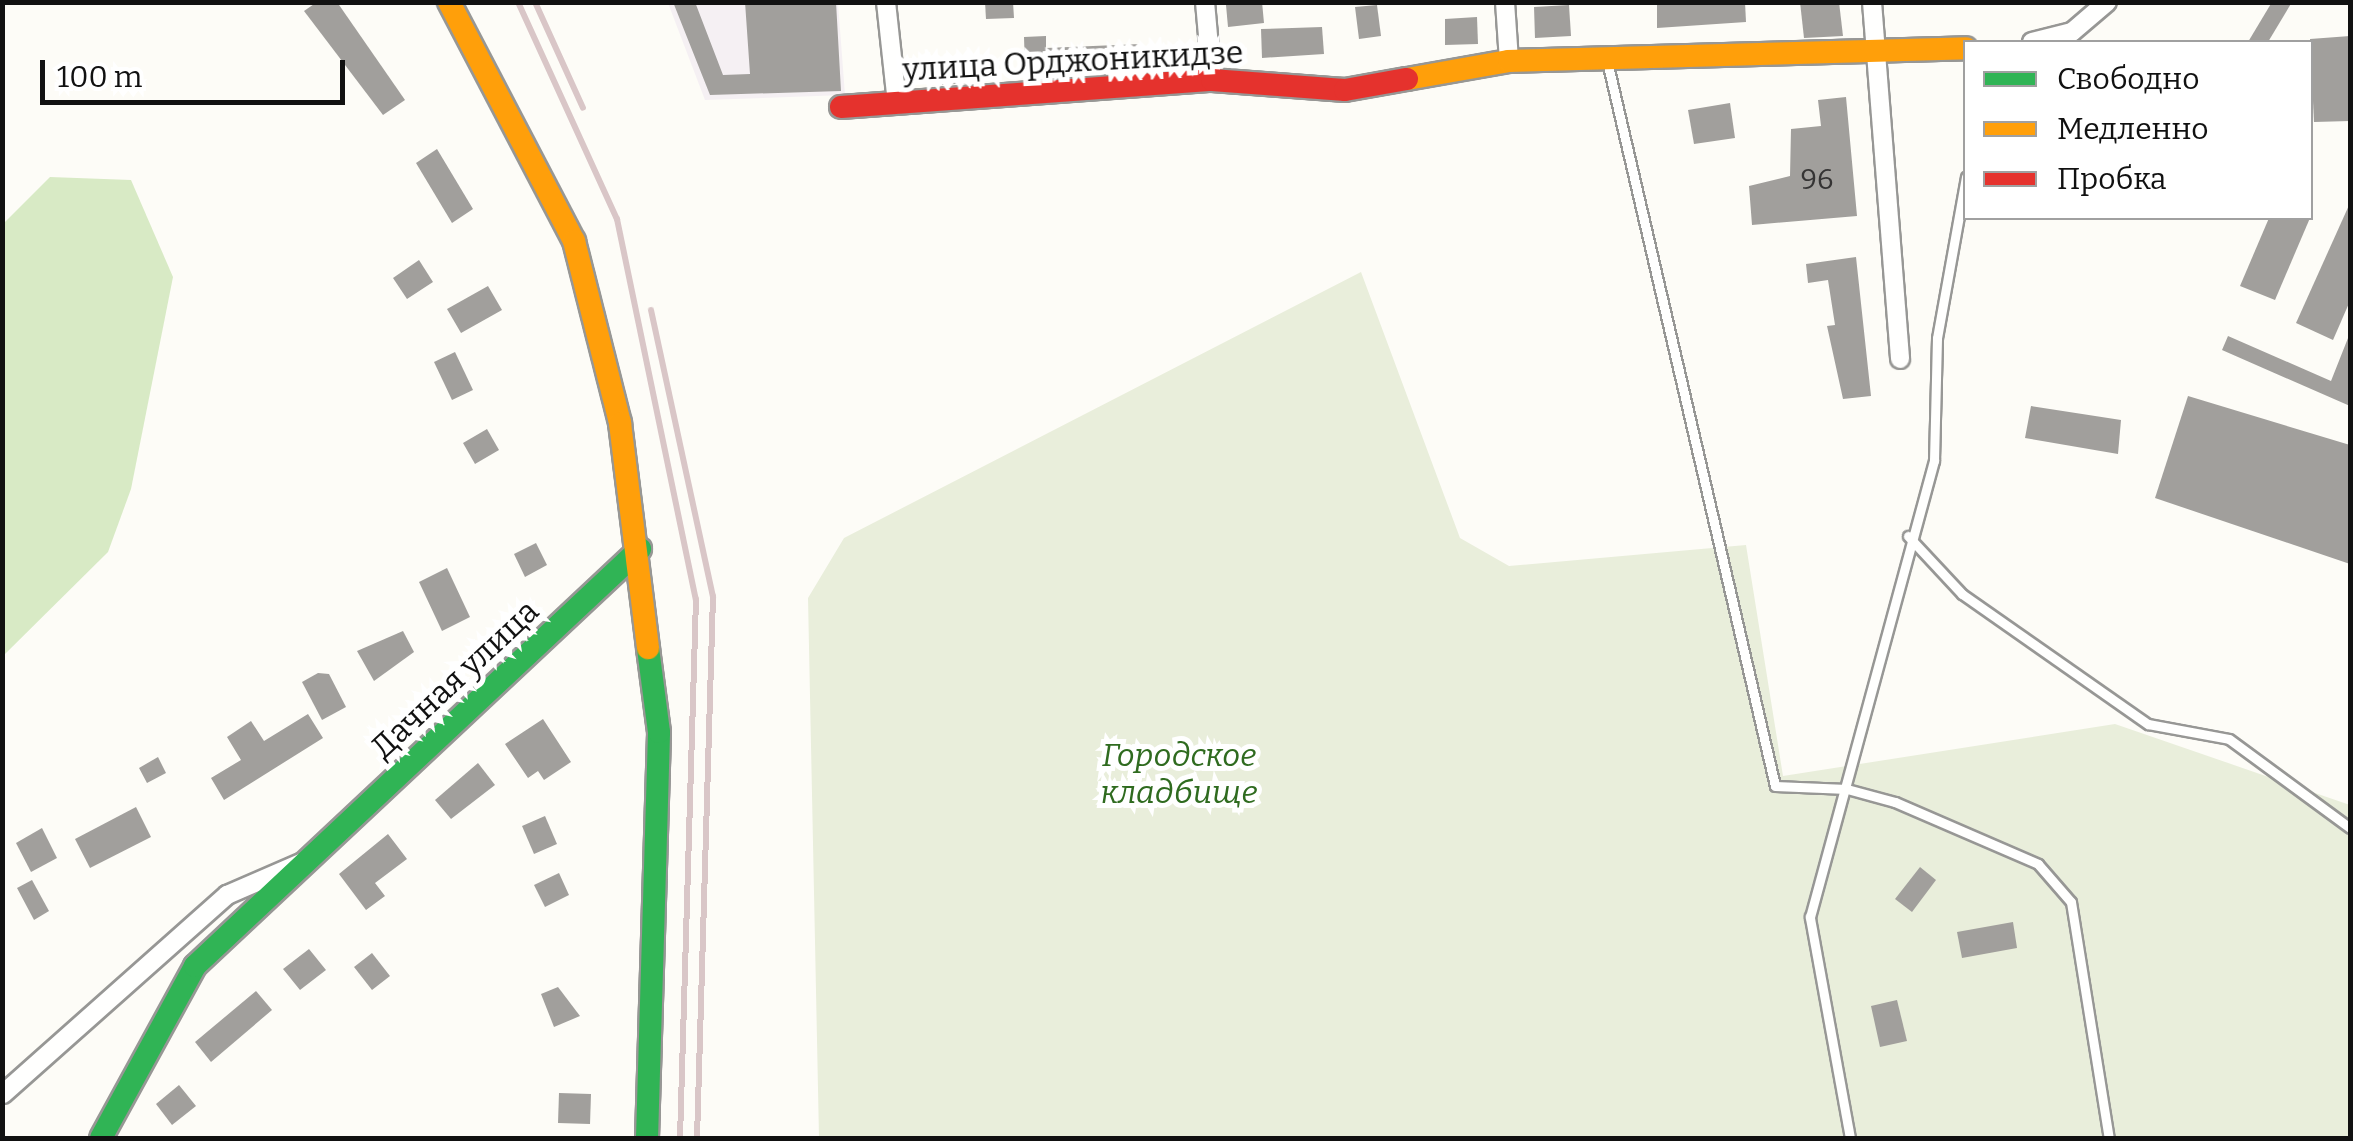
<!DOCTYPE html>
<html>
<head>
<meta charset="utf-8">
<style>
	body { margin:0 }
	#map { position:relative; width:2353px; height:1141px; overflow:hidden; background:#fdfcf7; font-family:Bitter,serif }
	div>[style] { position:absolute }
	.industrial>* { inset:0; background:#f5f0f3 }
	.forest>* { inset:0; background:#d8eac5 }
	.cemetery>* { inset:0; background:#e9eedb }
	.building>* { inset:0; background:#a19f9c }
	.roads { filter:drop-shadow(2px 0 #979795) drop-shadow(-2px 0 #979795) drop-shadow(0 2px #979795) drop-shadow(0 -2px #979795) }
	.lane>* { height:9px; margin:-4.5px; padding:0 4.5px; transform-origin:4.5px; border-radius:4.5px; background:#fffffe }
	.street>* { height:18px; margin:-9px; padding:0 9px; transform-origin:9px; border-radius:9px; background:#fffffe }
	.fast>* { height:22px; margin:-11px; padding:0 11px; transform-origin:11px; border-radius:11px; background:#30b455 }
	.slow>* { height:22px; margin:-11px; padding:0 11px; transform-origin:11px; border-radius:11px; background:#ff9f0a }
	.jam>* { height:22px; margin:-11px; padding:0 11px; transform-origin:11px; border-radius:11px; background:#e5322d }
	.rail>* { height:6px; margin:-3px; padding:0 3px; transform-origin:3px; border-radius:3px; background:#d9c6c7 }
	span { translate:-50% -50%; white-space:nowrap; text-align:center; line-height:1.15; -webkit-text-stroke:10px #fff; paint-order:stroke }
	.number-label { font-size:28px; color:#353434 }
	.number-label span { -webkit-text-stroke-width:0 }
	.street-label { font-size:32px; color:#111 }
	.park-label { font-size:32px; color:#2f6b1f; font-style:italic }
	.frame { position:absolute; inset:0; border:5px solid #111; pointer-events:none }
	.legend { position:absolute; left:1963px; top:40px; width:350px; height:180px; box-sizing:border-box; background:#fff; border:2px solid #a0a0a0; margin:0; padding:12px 18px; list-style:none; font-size:30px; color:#111 }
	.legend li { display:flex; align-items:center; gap:20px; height:50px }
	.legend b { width:50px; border:2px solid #a0a0a0 }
	.scale { position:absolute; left:40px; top:60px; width:305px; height:45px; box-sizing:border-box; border:5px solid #111; border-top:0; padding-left:12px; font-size:30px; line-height:35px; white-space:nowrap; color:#111; -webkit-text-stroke:8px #fff; paint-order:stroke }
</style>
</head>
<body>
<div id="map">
	<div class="industrial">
		<i style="clip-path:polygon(668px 3px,838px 3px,845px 95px,705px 100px)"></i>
	</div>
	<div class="forest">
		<i style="clip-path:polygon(50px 177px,131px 180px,173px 277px,131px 489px,108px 552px,3px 656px,3px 224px)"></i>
	</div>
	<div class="cemetery">
		<i style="clip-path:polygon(1361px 272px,1460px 538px,1509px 566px,1746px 545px,1783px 776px,2115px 724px,2350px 805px,2350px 1138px,819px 1138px,808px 598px,844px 538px)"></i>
	</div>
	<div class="building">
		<i style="clip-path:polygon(317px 2px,337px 2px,405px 100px,383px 115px,304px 11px)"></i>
		<i style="clip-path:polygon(673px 2px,695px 2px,723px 75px,750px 74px,745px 2px,836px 2px,841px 91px,710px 95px)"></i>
		<i style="clip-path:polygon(985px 2px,1013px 2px,1014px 18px,986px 19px)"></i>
		<i style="clip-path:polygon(1262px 2px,1264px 23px,1228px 27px,1226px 5px)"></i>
		<i style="clip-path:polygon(1657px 2px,1745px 2px,1746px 22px,1657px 28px)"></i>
		<i style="clip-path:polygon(1800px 2px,1839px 2px,1843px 36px,1804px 38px)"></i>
		<i style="clip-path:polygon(2272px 2px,2292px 2px,2268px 42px,2248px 42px)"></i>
		<i style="clip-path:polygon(1377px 5px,1381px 36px,1359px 39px,1355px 7px)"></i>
		<i style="clip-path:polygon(1569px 5px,1571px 36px,1535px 38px,1534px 7px)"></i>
		<i style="clip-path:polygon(1477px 17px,1478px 44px,1445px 45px,1445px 19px)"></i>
		<i style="clip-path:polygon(1322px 27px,1324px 54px,1262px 58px,1261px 29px)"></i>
		<i style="clip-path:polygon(1046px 36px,1046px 48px,1140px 44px,1140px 66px,1025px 70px,1024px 37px)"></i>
		<i style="clip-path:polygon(2350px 36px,2350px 121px,2314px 122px,2310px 39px)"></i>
		<i style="clip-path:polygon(981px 59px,982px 82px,942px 85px,941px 60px)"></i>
		<i style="clip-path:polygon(1846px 97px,1857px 216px,1752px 225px,1749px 186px,1790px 176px,1791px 129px,1821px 126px,1818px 100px)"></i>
		<i style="clip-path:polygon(1730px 103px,1735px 138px,1694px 144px,1688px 110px)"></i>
		<i style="clip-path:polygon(437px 149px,473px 209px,452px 223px,416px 163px)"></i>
		<i style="clip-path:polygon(2350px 203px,2350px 301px,2333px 340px,2296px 323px)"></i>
		<i style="clip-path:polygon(2269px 218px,2310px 218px,2275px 300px,2240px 286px)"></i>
		<i style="clip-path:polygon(1856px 257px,1871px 396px,1843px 399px,1827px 326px,1835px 325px,1828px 280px,1808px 283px,1806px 264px)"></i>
		<i style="clip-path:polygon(419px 260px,433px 282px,407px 299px,393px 278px)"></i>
		<i style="clip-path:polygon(488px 286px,502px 310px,461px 333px,447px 309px)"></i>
		<i style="clip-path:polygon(2350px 333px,2350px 406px,2222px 350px,2228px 336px,2331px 381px)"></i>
		<i style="clip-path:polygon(455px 352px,473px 390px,452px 400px,434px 362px)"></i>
		<i style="clip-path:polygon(2188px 396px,2350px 445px,2350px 564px,2155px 498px)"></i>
		<i style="clip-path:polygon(2031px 406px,2121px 420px,2118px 454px,2025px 438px)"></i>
		<i style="clip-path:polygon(487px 429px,499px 450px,475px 464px,463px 443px)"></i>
		<i style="clip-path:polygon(536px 543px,547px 565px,525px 577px,514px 554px)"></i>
		<i style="clip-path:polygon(447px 568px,470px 617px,442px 631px,419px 582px)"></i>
		<i style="clip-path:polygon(403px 631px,414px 652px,374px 681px,357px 651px)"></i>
		<i style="clip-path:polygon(318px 673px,329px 674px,346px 707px,322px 720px,302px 682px)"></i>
		<i style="clip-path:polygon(308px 714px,323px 738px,224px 800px,211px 778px,241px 760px,227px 737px,251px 721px,264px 741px)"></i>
		<i style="clip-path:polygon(543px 719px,571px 762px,544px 780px,538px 771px,528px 778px,505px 744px)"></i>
		<i style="clip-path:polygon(158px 757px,166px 773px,147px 783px,139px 768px)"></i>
		<i style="clip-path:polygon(478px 763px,495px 785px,451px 819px,435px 800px)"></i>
		<i style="clip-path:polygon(136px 807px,151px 837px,90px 868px,75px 839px)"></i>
		<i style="clip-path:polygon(545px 816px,557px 844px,534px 854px,522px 826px)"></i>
		<i style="clip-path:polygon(42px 828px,57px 858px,31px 872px,16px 843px)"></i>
		<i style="clip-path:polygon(388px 834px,407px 859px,375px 883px,385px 896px,366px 910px,339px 874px)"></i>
		<i style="clip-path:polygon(1920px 867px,1936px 880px,1912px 912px,1895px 899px)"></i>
		<i style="clip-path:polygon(559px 873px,569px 895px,545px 907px,534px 885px)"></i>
		<i style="clip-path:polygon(32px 880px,49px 911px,34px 920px,17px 888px)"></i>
		<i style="clip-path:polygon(2013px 922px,2017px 948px,1962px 958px,1957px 932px)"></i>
		<i style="clip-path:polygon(309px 949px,326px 970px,300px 990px,283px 969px)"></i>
		<i style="clip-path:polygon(372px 953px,390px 976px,372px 990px,354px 967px)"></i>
		<i style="clip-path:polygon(558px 987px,580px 1016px,554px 1027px,541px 994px)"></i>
		<i style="clip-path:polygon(256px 991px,272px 1010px,211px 1062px,195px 1042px)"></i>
		<i style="clip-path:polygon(1897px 1000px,1907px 1041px,1880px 1047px,1871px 1006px)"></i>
		<i style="clip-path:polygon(179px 1085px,196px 1106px,172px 1125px,156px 1104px)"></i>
		<i style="clip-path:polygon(559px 1093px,591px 1094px,590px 1124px,558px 1123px)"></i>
	</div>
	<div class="roads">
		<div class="lane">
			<i style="left:1607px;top:61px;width:744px;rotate:76.95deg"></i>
			<i style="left:1775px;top:786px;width:72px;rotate:2.4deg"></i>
			<i style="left:1847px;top:789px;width:50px;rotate:15.2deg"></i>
			<i style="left:1895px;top:802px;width:156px;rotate:23.4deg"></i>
			<i style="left:2038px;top:864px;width:50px;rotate:49deg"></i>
			<i style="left:2071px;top:902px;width:239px;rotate:80.9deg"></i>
			<i style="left:1908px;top:536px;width:79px;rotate:47deg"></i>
			<i style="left:1962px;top:594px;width:227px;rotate:35deg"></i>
			<i style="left:2148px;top:724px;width:82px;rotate:10.5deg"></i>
			<i style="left:2229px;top:739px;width:150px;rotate:36.3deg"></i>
			<i style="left:1850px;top:1138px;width:225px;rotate:-100.3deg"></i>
			<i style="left:1810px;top:917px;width:473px;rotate:-74.8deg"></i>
			<i style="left:1934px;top:461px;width:123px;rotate:-88.6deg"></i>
			<i style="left:1937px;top:338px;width:164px;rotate:-79.8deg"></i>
		</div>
		<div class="street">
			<i style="left:886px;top:2px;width:103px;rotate:83.8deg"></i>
			<i style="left:1205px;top:2px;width:78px;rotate:84.9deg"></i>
			<i style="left:1505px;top:2px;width:59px;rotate:86.1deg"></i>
			<i style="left:1872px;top:2px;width:358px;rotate:85.5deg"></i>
			<i style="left:2032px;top:42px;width:41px;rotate:-14deg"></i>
			<i style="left:2072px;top:32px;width:46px;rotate:-40.6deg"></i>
			<i style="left:3px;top:1094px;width:300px;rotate:-41.6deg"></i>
			<i style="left:227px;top:895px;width:81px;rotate:-23.4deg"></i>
		</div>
		<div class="fast">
			<i style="left:101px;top:1138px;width:196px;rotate:-61.3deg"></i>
			<i style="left:195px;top:966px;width:610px;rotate:-43.14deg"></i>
			<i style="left:647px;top:1138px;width:406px;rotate:-88.3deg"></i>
			<i style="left:659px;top:732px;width:85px;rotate:-97.5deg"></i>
		</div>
		<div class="slow">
			<i style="left:449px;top:2px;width:270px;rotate:62.4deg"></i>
			<i style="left:574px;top:241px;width:188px;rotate:75.8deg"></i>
			<i style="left:620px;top:423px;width:227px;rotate:82.9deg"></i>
			<i style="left:1407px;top:79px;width:104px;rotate:-10deg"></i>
			<i style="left:1509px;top:61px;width:457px;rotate:-1.6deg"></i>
		</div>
		<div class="jam">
			<i style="left:841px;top:107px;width:372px;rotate:-4.2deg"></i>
			<i style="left:1212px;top:80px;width:133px;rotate:4.3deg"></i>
			<i style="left:1345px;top:90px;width:63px;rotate:-10.1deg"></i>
		</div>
	</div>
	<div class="rail">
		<i style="left:518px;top:2px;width:239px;rotate:65.5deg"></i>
		<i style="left:617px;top:219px;width:388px;rotate:78.3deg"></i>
		<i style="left:696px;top:599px;width:539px;rotate:91.7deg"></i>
		<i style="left:535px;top:2px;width:116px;rotate:65.6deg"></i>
		<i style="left:651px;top:310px;width:293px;rotate:77.8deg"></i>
		<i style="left:713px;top:596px;width:542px;rotate:91.69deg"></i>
	</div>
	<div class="number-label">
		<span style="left:1817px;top:180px">96</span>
	</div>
	<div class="street-label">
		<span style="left:1073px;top:61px;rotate:-3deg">улица Орджоникидзе</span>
		<span style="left:455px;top:679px;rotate:-43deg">Дачная улица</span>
	</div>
	<div class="park-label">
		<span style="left:1179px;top:774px">Городское<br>кладбище</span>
	</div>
	<div class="frame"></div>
	<ul class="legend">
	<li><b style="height:12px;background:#30b455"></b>Свободно</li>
	<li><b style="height:12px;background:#ff9f0a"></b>Медленно</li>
	<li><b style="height:12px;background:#e5322d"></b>Пробка</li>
	</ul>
	<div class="scale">100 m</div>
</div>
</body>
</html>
